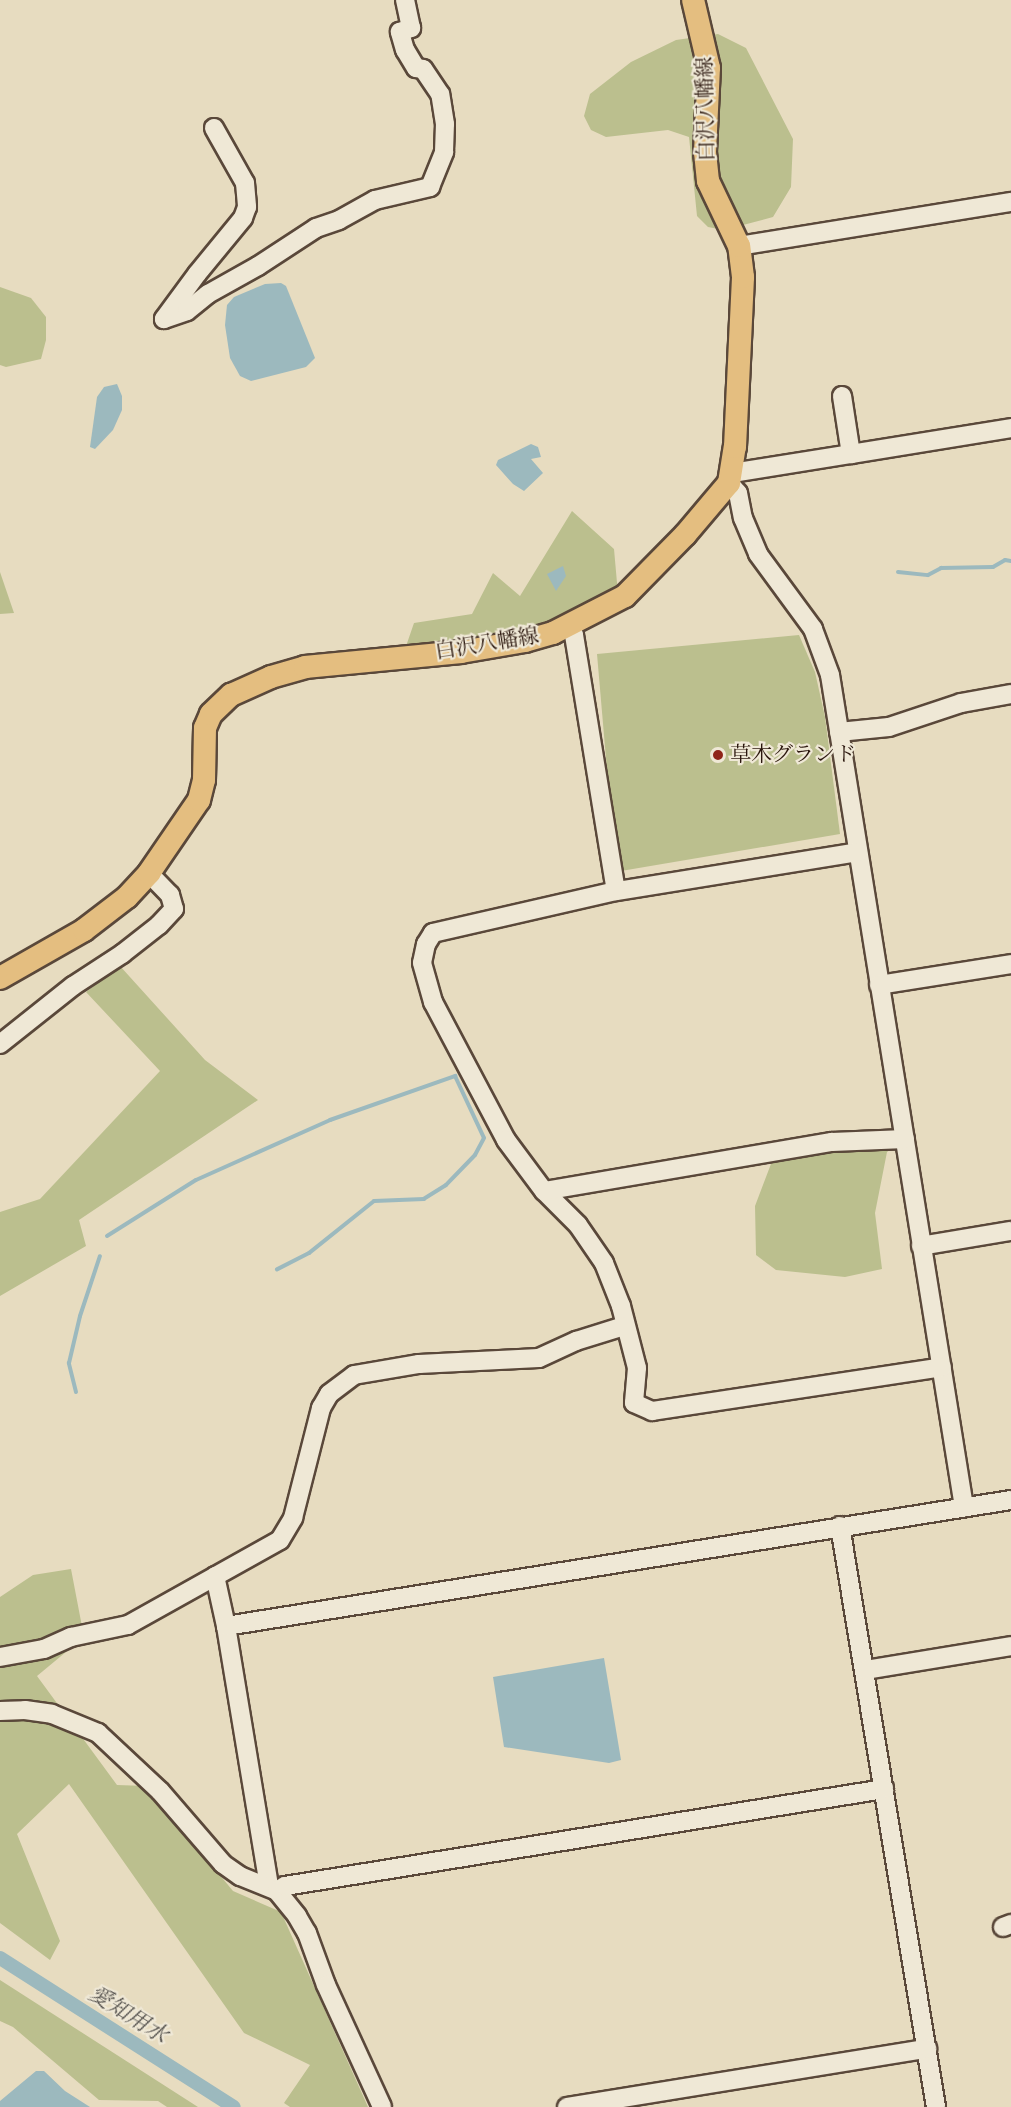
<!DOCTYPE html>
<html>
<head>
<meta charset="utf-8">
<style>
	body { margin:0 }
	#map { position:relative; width:1011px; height:2107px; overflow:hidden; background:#e7dcc0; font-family:"Libre Bodoni","Noto Serif JP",serif }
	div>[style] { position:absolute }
	.green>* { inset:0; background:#bbbf8e }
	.water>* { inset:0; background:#9cb9be }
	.stream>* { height:4px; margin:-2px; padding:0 2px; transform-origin:2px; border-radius:2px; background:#9cb9be }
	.canal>* { height:14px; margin:-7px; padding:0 7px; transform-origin:7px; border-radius:7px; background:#9cb9be }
	.roads { filter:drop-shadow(2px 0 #5a483a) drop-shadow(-2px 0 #5a483a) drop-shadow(0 2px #5a483a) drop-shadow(0 -2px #5a483a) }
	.minor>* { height:18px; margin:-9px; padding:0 9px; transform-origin:9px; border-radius:9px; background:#efe8d6 }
	.major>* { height:22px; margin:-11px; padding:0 11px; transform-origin:11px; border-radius:11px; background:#e4be80 }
	.dots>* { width:16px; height:16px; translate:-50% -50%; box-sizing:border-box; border:3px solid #efe8d6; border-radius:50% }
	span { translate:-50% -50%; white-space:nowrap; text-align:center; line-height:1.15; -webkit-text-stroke:4.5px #efe8d6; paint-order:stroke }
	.street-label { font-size:21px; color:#2b170e }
	.poi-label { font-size:21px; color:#2b170e }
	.left { translate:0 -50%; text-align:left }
	.water-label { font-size:22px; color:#53504c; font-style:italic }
</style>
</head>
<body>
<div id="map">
	<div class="green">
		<i style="clip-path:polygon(718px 34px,746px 48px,793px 139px,791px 187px,773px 217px,724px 230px,708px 227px,697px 216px,689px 137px,668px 130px,606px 137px,591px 130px,584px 116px,590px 94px,631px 62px,676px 40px)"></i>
		<i style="clip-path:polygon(0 287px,31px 298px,46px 317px,46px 340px,41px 359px,6px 367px,0 365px)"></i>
		<i style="clip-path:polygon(572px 511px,614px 549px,618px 594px,551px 628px,404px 652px,414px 623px,472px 614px,493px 573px,520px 596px)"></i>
		<i style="clip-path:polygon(0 572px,14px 613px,0 614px)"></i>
		<i style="clip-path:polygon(799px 635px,815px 672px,825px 717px,840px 834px,621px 871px,609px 793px,597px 654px)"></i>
		<i style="clip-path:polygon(120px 966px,205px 1060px,258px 1100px,79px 1220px,86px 1246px,0 1296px,0 1212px,40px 1199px,160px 1071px,86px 992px)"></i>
		<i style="clip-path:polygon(830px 1146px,894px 1147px,887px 1152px,875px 1213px,882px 1269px,845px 1277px,776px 1270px,756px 1255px,755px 1206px,774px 1156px)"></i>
		<i style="clip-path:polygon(71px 1569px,84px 1637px,37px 1676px,117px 1785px,146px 1786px,233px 1891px,281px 1912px,368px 2107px,290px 2107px,284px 2103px,310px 2065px,244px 2033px,69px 1784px,17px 1834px,60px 1941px,50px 1960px,0 1923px,0 1597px,33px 1575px)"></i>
		<i style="clip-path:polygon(0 1980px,198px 2107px,167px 2107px,158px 2101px,99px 2100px,13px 2027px,0 2021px)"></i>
	</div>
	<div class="water">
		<i style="clip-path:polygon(281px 283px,286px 286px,315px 358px,306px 367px,251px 381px,240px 376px,230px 358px,225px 325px,227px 305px,234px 297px,265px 284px)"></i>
		<i style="clip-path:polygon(117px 384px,122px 396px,122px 410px,113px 430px,95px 449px,90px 447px,97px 397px,104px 387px)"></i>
		<i style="clip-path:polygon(531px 444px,538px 447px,541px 457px,531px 459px,543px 473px,524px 491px,513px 484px,496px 465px,498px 460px)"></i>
		<i style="clip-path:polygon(563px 566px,566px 576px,556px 591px,547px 574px)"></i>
		<i style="clip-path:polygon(604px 1658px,621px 1760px,609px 1763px,504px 1747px,493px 1677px)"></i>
		<i style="clip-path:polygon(36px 2071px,44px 2071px,65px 2091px,90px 2107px,0 2107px,0 2101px)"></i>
	</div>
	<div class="stream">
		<i style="left:898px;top:572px;width:30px;rotate:6deg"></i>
		<i style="left:928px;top:575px;width:15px;rotate:-28deg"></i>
		<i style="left:941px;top:568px;width:52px;rotate:-1.1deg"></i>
		<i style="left:993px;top:567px;width:14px;rotate:-30deg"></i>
		<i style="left:1005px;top:560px;width:6px;rotate:9deg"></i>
		<i style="left:107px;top:1236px;width:105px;rotate:-32.2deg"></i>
		<i style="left:196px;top:1180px;width:147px;rotate:-24.1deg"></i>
		<i style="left:330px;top:1120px;width:133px;rotate:-19.4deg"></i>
		<i style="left:455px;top:1076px;width:68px;rotate:64.9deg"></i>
		<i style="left:484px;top:1138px;width:19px;rotate:118deg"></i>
		<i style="left:475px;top:1155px;width:42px;rotate:134deg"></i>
		<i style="left:446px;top:1185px;width:26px;rotate:148deg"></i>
		<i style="left:424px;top:1199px;width:50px;rotate:177.7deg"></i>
		<i style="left:374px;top:1201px;width:83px;rotate:141.3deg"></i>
		<i style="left:309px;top:1253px;width:36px;rotate:153deg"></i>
		<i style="left:76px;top:1392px;width:30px;rotate:-104deg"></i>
		<i style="left:69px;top:1363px;width:48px;rotate:-76.8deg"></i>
		<i style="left:80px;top:1316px;width:63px;rotate:-71.6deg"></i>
	</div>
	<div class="canal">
		<i style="left:0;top:1958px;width:277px;rotate:32.5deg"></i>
	</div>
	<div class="roads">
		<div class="minor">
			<i style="left:214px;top:128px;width:63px;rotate:60.6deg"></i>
			<i style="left:245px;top:183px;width:24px;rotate:85deg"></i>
			<i style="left:247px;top:207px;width:12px;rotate:110deg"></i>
			<i style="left:243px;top:218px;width:72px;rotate:129.4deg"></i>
			<i style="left:197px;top:274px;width:56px;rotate:126.3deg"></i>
			<i style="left:164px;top:319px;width:24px;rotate:-19deg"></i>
			<i style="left:187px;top:311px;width:27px;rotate:-39deg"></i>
			<i style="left:208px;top:294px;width:57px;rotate:-29.2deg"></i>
			<i style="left:258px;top:266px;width:69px;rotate:-33.2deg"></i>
			<i style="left:316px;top:228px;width:24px;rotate:-19deg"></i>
			<i style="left:339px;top:220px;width:41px;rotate:-29.1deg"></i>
			<i style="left:375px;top:200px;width:57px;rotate:-13.3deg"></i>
			<i style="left:430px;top:187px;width:38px;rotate:-68deg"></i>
			<i style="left:444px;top:152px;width:28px;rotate:-88deg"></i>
			<i style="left:445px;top:124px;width:30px;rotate:-99deg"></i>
			<i style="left:440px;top:94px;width:30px;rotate:-124deg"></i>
			<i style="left:423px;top:69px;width:7px;rotate:-172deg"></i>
			<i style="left:416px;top:68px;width:21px;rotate:-121deg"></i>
			<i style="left:405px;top:50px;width:19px;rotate:-106deg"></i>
			<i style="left:400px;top:32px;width:12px;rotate:-20deg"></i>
			<i style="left:411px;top:28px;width:29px;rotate:-102deg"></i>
			<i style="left:739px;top:246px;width:276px;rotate:-9.2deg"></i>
			<i style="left:842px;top:396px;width:59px;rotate:81.2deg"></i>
			<i style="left:851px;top:454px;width:162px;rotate:-9.2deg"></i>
			<i style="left:732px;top:473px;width:121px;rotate:-9.1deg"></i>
			<i style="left:729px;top:483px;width:13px;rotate:48deg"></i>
			<i style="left:738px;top:493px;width:25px;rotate:79deg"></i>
			<i style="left:743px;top:518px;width:39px;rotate:67deg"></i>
			<i style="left:758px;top:554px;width:93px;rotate:53.7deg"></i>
			<i style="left:813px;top:629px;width:49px;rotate:69.7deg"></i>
			<i style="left:830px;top:675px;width:843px;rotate:80.85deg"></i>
			<i style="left:570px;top:625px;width:11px;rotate:68deg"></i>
			<i style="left:574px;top:635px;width:259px;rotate:80.7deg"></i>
			<i style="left:839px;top:732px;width:50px;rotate:-5.7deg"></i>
			<i style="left:889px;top:727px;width:76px;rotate:-18.4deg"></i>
			<i style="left:961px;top:703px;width:51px;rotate:-10.2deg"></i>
			<i style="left:858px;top:852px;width:245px;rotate:170.8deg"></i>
			<i style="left:616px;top:891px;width:188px;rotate:167.1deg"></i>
			<i style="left:433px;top:933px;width:13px;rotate:122deg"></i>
			<i style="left:426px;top:944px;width:19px;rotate:102deg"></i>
			<i style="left:422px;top:963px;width:41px;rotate:74.2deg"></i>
			<i style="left:433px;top:1002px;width:156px;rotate:62.1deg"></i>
			<i style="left:506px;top:1140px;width:64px;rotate:53.3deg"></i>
			<i style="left:544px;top:1191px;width:48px;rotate:45deg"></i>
			<i style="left:578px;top:1225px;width:46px;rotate:55.6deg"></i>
			<i style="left:604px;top:1263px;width:46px;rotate:68.4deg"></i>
			<i style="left:621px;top:1306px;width:64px;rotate:75.5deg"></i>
			<i style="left:637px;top:1368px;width:35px;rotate:95deg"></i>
			<i style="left:634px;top:1403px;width:20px;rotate:24deg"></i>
			<i style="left:652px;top:1411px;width:293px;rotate:-8.6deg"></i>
			<i style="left:879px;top:985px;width:134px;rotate:-9deg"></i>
			<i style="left:0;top:1044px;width:93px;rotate:-38.5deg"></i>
			<i style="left:73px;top:986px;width:59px;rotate:-33.1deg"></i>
			<i style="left:122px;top:954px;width:47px;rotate:-38.1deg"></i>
			<i style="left:159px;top:925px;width:22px;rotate:-47deg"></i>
			<i style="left:174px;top:909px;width:15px;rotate:-106deg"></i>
			<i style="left:170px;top:895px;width:30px;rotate:-134deg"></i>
			<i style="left:544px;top:1191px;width:292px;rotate:-9.7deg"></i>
			<i style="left:832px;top:1142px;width:73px;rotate:-2.4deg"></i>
			<i style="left:921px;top:1246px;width:91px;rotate:-9.5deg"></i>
			<i style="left:840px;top:1526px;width:589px;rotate:80.62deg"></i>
			<i style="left:215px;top:1576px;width:51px;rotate:77.6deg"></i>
			<i style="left:226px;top:1626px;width:264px;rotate:80.6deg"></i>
			<i style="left:226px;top:1626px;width:795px;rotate:-9.12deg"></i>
			<i style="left:0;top:1657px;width:45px;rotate:-10.3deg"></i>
			<i style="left:44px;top:1649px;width:30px;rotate:-24deg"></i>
			<i style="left:71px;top:1637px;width:58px;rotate:-11.9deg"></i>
			<i style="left:128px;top:1625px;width:174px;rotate:-29.2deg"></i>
			<i style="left:280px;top:1540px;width:26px;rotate:-59deg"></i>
			<i style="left:293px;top:1518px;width:114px;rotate:-75.7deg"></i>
			<i style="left:321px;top:1408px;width:16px;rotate:-60deg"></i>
			<i style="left:329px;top:1394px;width:31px;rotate:-37deg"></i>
			<i style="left:354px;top:1375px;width:66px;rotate:-9.6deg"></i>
			<i style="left:419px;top:1364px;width:120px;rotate:-2.9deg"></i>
			<i style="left:539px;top:1358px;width:41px;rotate:-24.7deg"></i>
			<i style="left:576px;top:1341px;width:50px;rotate:-17.4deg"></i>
			<i style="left:866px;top:1670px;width:147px;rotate:-9.4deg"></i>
			<i style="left:0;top:1711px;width:25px;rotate:-2deg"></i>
			<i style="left:25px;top:1710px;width:27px;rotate:8deg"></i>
			<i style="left:52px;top:1714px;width:50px;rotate:22.4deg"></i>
			<i style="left:98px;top:1733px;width:85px;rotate:43.1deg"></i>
			<i style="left:160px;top:1791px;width:96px;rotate:49.2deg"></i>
			<i style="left:223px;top:1864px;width:21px;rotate:35deg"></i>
			<i style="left:240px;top:1876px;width:40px;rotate:22deg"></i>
			<i style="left:277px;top:1891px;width:32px;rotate:51deg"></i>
			<i style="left:297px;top:1916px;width:20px;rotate:60deg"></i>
			<i style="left:307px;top:1933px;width:55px;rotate:69.9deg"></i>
			<i style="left:326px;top:1985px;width:134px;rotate:65.3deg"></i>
			<i style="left:277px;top:1891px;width:9px;rotate:-32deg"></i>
			<i style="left:285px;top:1886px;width:607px;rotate:-9.2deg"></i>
			<i style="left:1003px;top:1927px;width:9px;rotate:-21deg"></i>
			<i style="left:567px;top:2107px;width:365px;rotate:-9.2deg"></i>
		</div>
		<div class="major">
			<i style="left:0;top:978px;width:97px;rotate:-29.7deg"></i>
			<i style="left:84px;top:930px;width:54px;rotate:-37.5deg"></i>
			<i style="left:127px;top:897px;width:33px;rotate:-47deg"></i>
			<i style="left:149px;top:873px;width:88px;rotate:-55.6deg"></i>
			<i style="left:199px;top:800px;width:21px;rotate:-76deg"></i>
			<i style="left:204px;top:780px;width:52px;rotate:-88.9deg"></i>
			<i style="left:205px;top:728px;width:15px;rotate:-67deg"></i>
			<i style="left:211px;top:714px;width:28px;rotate:-44deg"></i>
			<i style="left:231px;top:695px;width:44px;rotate:-24.2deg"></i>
			<i style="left:271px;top:677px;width:35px;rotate:-16deg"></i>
			<i style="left:305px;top:667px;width:157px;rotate:-5.5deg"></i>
			<i style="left:461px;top:652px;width:65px;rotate:-9.8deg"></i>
			<i style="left:525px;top:641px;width:29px;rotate:-16deg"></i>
			<i style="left:553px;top:633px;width:81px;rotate:-27.2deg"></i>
			<i style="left:625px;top:596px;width:86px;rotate:-45.5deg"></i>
			<i style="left:685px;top:535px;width:68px;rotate:-49.8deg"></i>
			<i style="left:729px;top:483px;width:36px;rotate:-81deg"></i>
			<i style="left:735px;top:447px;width:170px;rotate:-87.3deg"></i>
			<i style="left:743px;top:277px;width:31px;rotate:-97deg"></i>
			<i style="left:739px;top:246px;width:72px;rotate:-115.5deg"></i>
			<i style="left:708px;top:181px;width:29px;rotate:-96deg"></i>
			<i style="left:705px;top:152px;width:84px;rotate:-87.3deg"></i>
			<i style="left:709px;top:68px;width:70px;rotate:-103.2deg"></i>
		</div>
	</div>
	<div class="dots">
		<i style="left:718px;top:755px;background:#8f2418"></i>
	</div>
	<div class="street-label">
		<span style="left:706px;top:109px;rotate:-91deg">白沢八幡線</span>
		<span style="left:487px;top:644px;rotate:-9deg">白沢八幡線</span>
	</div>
	<div class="poi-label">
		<span class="left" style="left:730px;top:755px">草木グランド</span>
	</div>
	<div class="water-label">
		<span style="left:128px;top:2015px;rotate:32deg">愛知用水</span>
	</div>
</div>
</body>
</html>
